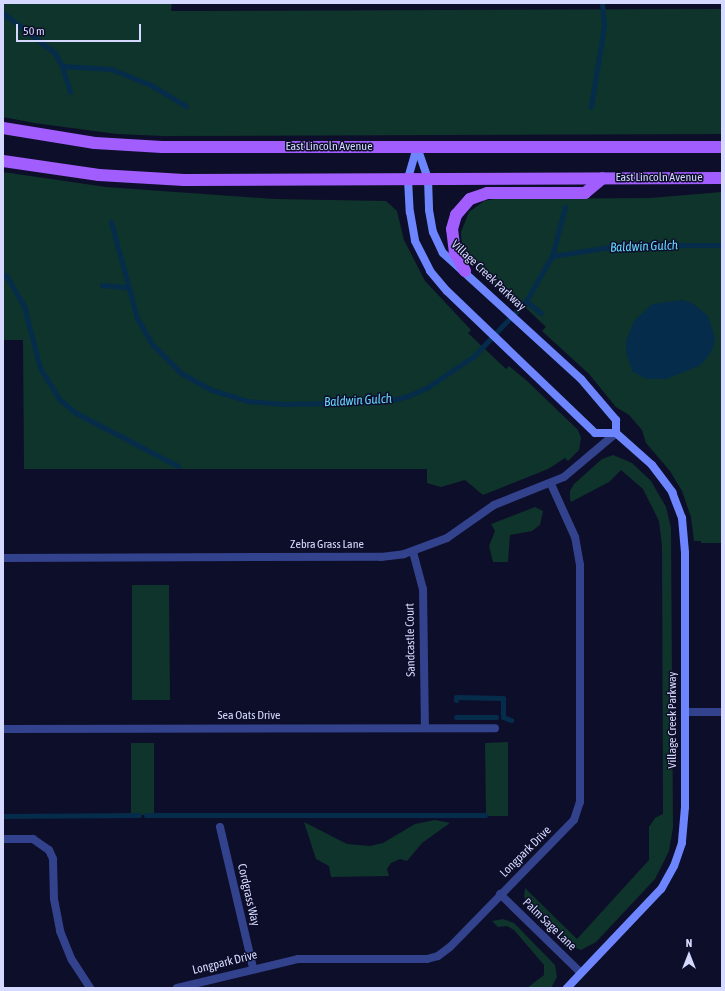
<!DOCTYPE html>
<html>
<head>
<meta charset="utf-8">
<style>
	body { margin:0 }
	#map { position:relative; width:725px; height:991px; overflow:hidden; background:#0d0e29; font-family:"Asap Condensed",sans-serif }
	div>[style] { position:absolute }
	.green>* { inset:0; background:#0f342b }
	.water>* { inset:0; background:#052c4b }
	.stream>* { height:5px; margin:-2.5px; padding:0 2.5px; transform-origin:2.5px; border-radius:2.5px; background:#052c4b }
	.street>* { height:8px; margin:-4px; padding:0 4px; transform-origin:4px; border-radius:4px; background:#33428d }
	.secondary>* { height:8px; margin:-4px; padding:0 4px; transform-origin:4px; border-radius:4px; background:#6d86ff }
	.primary>* { height:12px; margin:-6px; padding:0 6px; transform-origin:6px; border-radius:6px; background:#a25dff }
	span { translate:-50% -50%; white-space:nowrap; text-align:center; line-height:1.15; -webkit-text-stroke:3px #0d0e29; paint-order:stroke }
	.street-label { font-size:12px; color:#d6d9ff }
	.water-label { font-size:13px; color:#64d6ff; font-style:italic }
	.frame { position:absolute; inset:0; border:4px solid #d6d9ff; pointer-events:none }
	.north { position:absolute; left:669px; top:935px; width:40px; height:40px; -webkit-text-stroke:3px #0d0e29; paint-order:stroke; rotate:0deg; font-size:11px; font-weight:700; line-height:16px; text-align:center; color:#d6d9ff }
	.north::after { content:''; display:block; margin:auto; width:14px; height:18px; background:#d6d9ff; clip-path:polygon(50% 0,100% 100%,50% 72%,0 100%) }
	.scale { position:absolute; left:16px; top:24px; width:125px; height:18px; box-sizing:border-box; border:2px solid #d6d9ff; border-top:0; padding-left:5px; font-size:12px; line-height:14px; white-space:nowrap; color:#d6d9ff; -webkit-text-stroke:3px #0d0e29; paint-order:stroke }
</style>
</head>
<body>
<div id="map">
	<div class="green">
		<i style="clip-path:polygon(3px 3px,172px 3px,171px 11px,722px 9px,722px 134px,163px 136px,117px 134px,34px 123px,3px 117px)"></i>
		<i style="clip-path:polygon(3px 172px,106px 187px,274px 199px,386px 201px,397px 211px,404px 240px,425px 281px,471px 330px,468px 333px,506px 369px,509px 366px,526px 380px,578px 430px,581px 438px,579px 450px,568px 461px,565px 458px,548px 469px,483px 495px,465px 480px,441px 487px,427px 483px,427px 469px,24px 469px,23px 340px,3px 340px)"></i>
		<i style="clip-path:polygon(722px 192px,722px 543px,701px 543px,701px 541px,694px 541px,691px 517px,682px 491px,670px 471px,646px 443px,642px 430px,629px 415px,616px 407px,589px 374px,542px 331px,546px 327px,508px 291px,504px 294px,468px 259px,462px 247px,461px 232px,469px 212px,484px 201px,494px 199px,650px 198px)"></i>
		<i style="clip-path:polygon(613px 455px,632px 463px,651px 481px,666px 507px,671px 528px,673px 827px,669px 851px,655px 879px,596px 942px,581px 950px,568px 945px,529px 906px,524px 897px,525px 888px,577px 939px,649px 860px,649px 827px,655px 818px,663px 814px,662px 546px,659px 521px,643px 489px,621px 470px,609px 482px,571px 502px,570px 499px,570px 491px,574px 484px,602px 459px)"></i>
		<i style="clip-path:polygon(535px 507px,543px 511px,540px 525px,532px 531px,510px 535px,508px 562px,493px 562px,489px 546px,495px 531px,491px 524px)"></i>
		<i style="clip-path:polygon(132px 585px,169px 585px,170px 700px,132px 700px)"></i>
		<i style="clip-path:polygon(508px 742px,508px 816px,486px 816px,485px 743px)"></i>
		<i style="clip-path:polygon(131px 743px,154px 743px,154px 815px,131px 815px)"></i>
		<i style="clip-path:polygon(435px 820px,450px 823px,422px 843px,407px 861px,400px 859px,391px 863px,387px 869px,389px 876px,331px 877px,329px 866px,316px 859px,304px 822px,347px 844px,370px 846px,383px 843px,415px 824px)"></i>
		<i style="clip-path:polygon(503px 919px,514px 923px,555px 965px,557px 977px,551px 988px,527px 988px,544px 975px,544px 965px,514px 930px,507px 926px,498px 927px,492px 921px)"></i>
	</div>
	<div class="water">
		<i style="clip-path:polygon(682px 300px,692px 303px,708px 316px,715px 338px,713px 348px,707px 358px,699px 366px,666px 379px,647px 379px,633px 372px,626px 353px,626px 342px,634px 321px,652px 304px)"></i>
	</div>
	<div class="stream">
		<i style="left:3px;top:13px;width:66px;rotate:37.6deg"></i>
		<i style="left:55px;top:53px;width:15px;rotate:62deg"></i>
		<i style="left:62px;top:66px;width:27px;rotate:73deg"></i>
		<i style="left:62px;top:66px;width:49px;rotate:3.5deg"></i>
		<i style="left:111px;top:69px;width:43px;rotate:21.8deg"></i>
		<i style="left:151px;top:85px;width:41px;rotate:31deg"></i>
		<i style="left:591px;top:107px;width:82px;rotate:-80.9deg"></i>
		<i style="left:604px;top:26px;width:23px;rotate:-95deg"></i>
		<i style="left:111px;top:222px;width:99px;rotate:74.8deg"></i>
		<i style="left:137px;top:318px;width:30px;rotate:60deg"></i>
		<i style="left:152px;top:344px;width:41px;rotate:45deg"></i>
		<i style="left:181px;top:373px;width:35px;rotate:29deg"></i>
		<i style="left:212px;top:390px;width:38px;rotate:17deg"></i>
		<i style="left:248px;top:401px;width:35px;rotate:5deg"></i>
		<i style="left:283px;top:404px;width:58px;rotate:-1deg"></i>
		<i style="left:341px;top:403px;width:47px;rotate:-2.4deg"></i>
		<i style="left:388px;top:401px;width:21px;rotate:-14deg"></i>
		<i style="left:408px;top:396px;width:22px;rotate:-24deg"></i>
		<i style="left:428px;top:387px;width:55px;rotate:-34deg"></i>
		<i style="left:474px;top:356px;width:76px;rotate:-46.6deg"></i>
		<i style="left:526px;top:301px;width:52px;rotate:-60deg"></i>
		<i style="left:552px;top:256px;width:51px;rotate:-75.1deg"></i>
		<i style="left:552px;top:256px;width:71px;rotate:-8.9deg"></i>
		<i style="left:622px;top:245px;width:100px"></i>
		<i style="left:6px;top:275px;width:36px;rotate:60deg"></i>
		<i style="left:24px;top:306px;width:64px;rotate:75.5deg"></i>
		<i style="left:40px;top:368px;width:38px;rotate:58deg"></i>
		<i style="left:60px;top:400px;width:21px;rotate:39deg"></i>
		<i style="left:76px;top:413px;width:115px;rotate:27.5deg"></i>
		<i style="left:102px;top:285px;width:25px;rotate:5deg"></i>
		<i style="left:526px;top:301px;width:19px;rotate:39deg"></i>
		<i style="left:456px;top:700px;width:3px;rotate:-90deg"></i>
		<i style="left:456px;top:697px;width:47px;rotate:1.2deg"></i>
		<i style="left:503px;top:698px;width:19px;rotate:90deg"></i>
		<i style="left:503px;top:717px;width:9px;rotate:21deg"></i>
		<i style="left:456px;top:717px;width:40px"></i>
		<i style="left:146px;top:815px;width:339px"></i>
		<i style="left:3px;top:816px;width:136px;rotate:-0.4deg"></i>
	</div>
	<div class="street">
		<i style="left:413px;top:552px;width:38px;rotate:75deg"></i>
		<i style="left:423px;top:589px;width:139px;rotate:89.2deg"></i>
		<i style="left:3px;top:558px;width:378px;rotate:-0.2deg"></i>
		<i style="left:381px;top:557px;width:23px;rotate:-7deg"></i>
		<i style="left:404px;top:554px;width:46px;rotate:-20.4deg"></i>
		<i style="left:447px;top:538px;width:57px;rotate:-35.1deg"></i>
		<i style="left:494px;top:505px;width:75px;rotate:-21.8deg"></i>
		<i style="left:564px;top:477px;width:68px;rotate:-40.2deg"></i>
		<i style="left:685px;top:712px;width:37px"></i>
		<i style="left:3px;top:729px;width:492px;rotate:-0.1deg"></i>
		<i style="left:220px;top:827px;width:145px;rotate:76.8deg"></i>
		<i style="left:3px;top:839px;width:30px"></i>
		<i style="left:33px;top:839px;width:19px;rotate:35deg"></i>
		<i style="left:49px;top:850px;width:10px;rotate:66deg"></i>
		<i style="left:53px;top:859px;width:40px;rotate:88.6deg"></i>
		<i style="left:54px;top:899px;width:33px;rotate:79deg"></i>
		<i style="left:60px;top:931px;width:31px;rotate:68deg"></i>
		<i style="left:72px;top:960px;width:33px;rotate:57deg"></i>
		<i style="left:500px;top:894px;width:113px;rotate:44.3deg"></i>
		<i style="left:177px;top:988px;width:124px;rotate:-13.5deg"></i>
		<i style="left:298px;top:959px;width:129px"></i>
		<i style="left:427px;top:959px;width:11px;rotate:-15deg"></i>
		<i style="left:438px;top:956px;width:15px;rotate:-37deg"></i>
		<i style="left:450px;top:947px;width:177px;rotate:-45.7deg"></i>
		<i style="left:574px;top:820px;width:19px;rotate:-72deg"></i>
		<i style="left:580px;top:802px;width:237px;rotate:-90deg"></i>
		<i style="left:580px;top:565px;width:28px;rotate:-100deg"></i>
		<i style="left:575px;top:537px;width:58px;rotate:-114.4deg"></i>
	</div>
	<div class="secondary">
		<i style="left:417px;top:147px;width:33px;rotate:106deg"></i>
		<i style="left:408px;top:179px;width:33px;rotate:87deg"></i>
		<i style="left:410px;top:212px;width:29px;rotate:80deg"></i>
		<i style="left:415px;top:241px;width:34px;rotate:63deg"></i>
		<i style="left:430px;top:271px;width:26px;rotate:50deg"></i>
		<i style="left:447px;top:291px;width:205px;rotate:43.8deg"></i>
		<i style="left:595px;top:433px;width:21px"></i>
		<i style="left:616px;top:433px;width:48px;rotate:41.6deg"></i>
		<i style="left:652px;top:465px;width:34px;rotate:53deg"></i>
		<i style="left:672px;top:492px;width:28px;rotate:69deg"></i>
		<i style="left:682px;top:518px;width:35px;rotate:85deg"></i>
		<i style="left:685px;top:553px;width:254px;rotate:90deg"></i>
		<i style="left:685px;top:807px;width:36px;rotate:95deg"></i>
		<i style="left:682px;top:843px;width:24px;rotate:109deg"></i>
		<i style="left:674px;top:866px;width:26px;rotate:119deg"></i>
		<i style="left:661px;top:889px;width:137px;rotate:133.5deg"></i>
		<i style="left:417px;top:147px;width:34px;rotate:71deg"></i>
		<i style="left:428px;top:179px;width:31px;rotate:88deg"></i>
		<i style="left:429px;top:210px;width:22px;rotate:80deg"></i>
		<i style="left:433px;top:232px;width:23px;rotate:65deg"></i>
		<i style="left:443px;top:253px;width:187px;rotate:42.4deg"></i>
		<i style="left:581px;top:379px;width:54px;rotate:49.5deg"></i>
		<i style="left:616px;top:420px;width:13px;rotate:90deg"></i>
	</div>
	<div class="primary">
		<i style="left:3px;top:128px;width:93px;rotate:9.3deg"></i>
		<i style="left:95px;top:143px;width:67px;rotate:3.4deg"></i>
		<i style="left:162px;top:147px;width:560px"></i>
		<i style="left:3px;top:161px;width:97px;rotate:8.3deg"></i>
		<i style="left:99px;top:175px;width:85px;rotate:3.4deg"></i>
		<i style="left:184px;top:180px;width:538px;rotate:-0.21deg"></i>
		<i style="left:465px;top:271px;width:21px;rotate:-119deg"></i>
		<i style="left:455px;top:253px;width:24px;rotate:-97deg"></i>
		<i style="left:452px;top:229px;width:15px;rotate:-74deg"></i>
		<i style="left:456px;top:215px;width:21px;rotate:-49deg"></i>
		<i style="left:470px;top:199px;width:18px;rotate:-19deg"></i>
		<i style="left:487px;top:193px;width:98px"></i>
		<i style="left:585px;top:193px;width:23px;rotate:-40deg"></i>
	</div>
	<div class="street-label">
		<span style="left:329px;top:147px">East Lincoln Avenue</span>
		<span style="left:659px;top:178px">East Lincoln Avenue</span>
		<span style="left:488px;top:276px;rotate:43deg">Village Creek Parkway</span>
		<span style="left:327px;top:545px">Zebra Grass Lane</span>
		<span style="left:411px;top:640px;rotate:-91deg">Sandcastle Court</span>
		<span style="left:249px;top:716px">Sea Oats Drive</span>
		<span style="left:673px;top:720px;rotate:-90deg">Village Creek Parkway</span>
		<span style="left:526px;top:852px;rotate:-45deg">Longpark Drive</span>
		<span style="left:248px;top:895px;rotate:77deg">Cordgrass Way</span>
		<span style="left:549px;top:925px;rotate:44deg">Palm Sage Lane</span>
		<span style="left:225px;top:963px;rotate:-14deg">Longpark Drive</span>
	</div>
	<div class="water-label">
		<span style="left:644px;top:247px;rotate:-2deg">Baldwin Gulch</span>
		<span style="left:358px;top:401px;rotate:-3deg">Baldwin Gulch</span>
	</div>
	<div class="frame"></div>
	<div class="north">N</div>
	<div class="scale">50 m</div>
</div>
</body>
</html>
